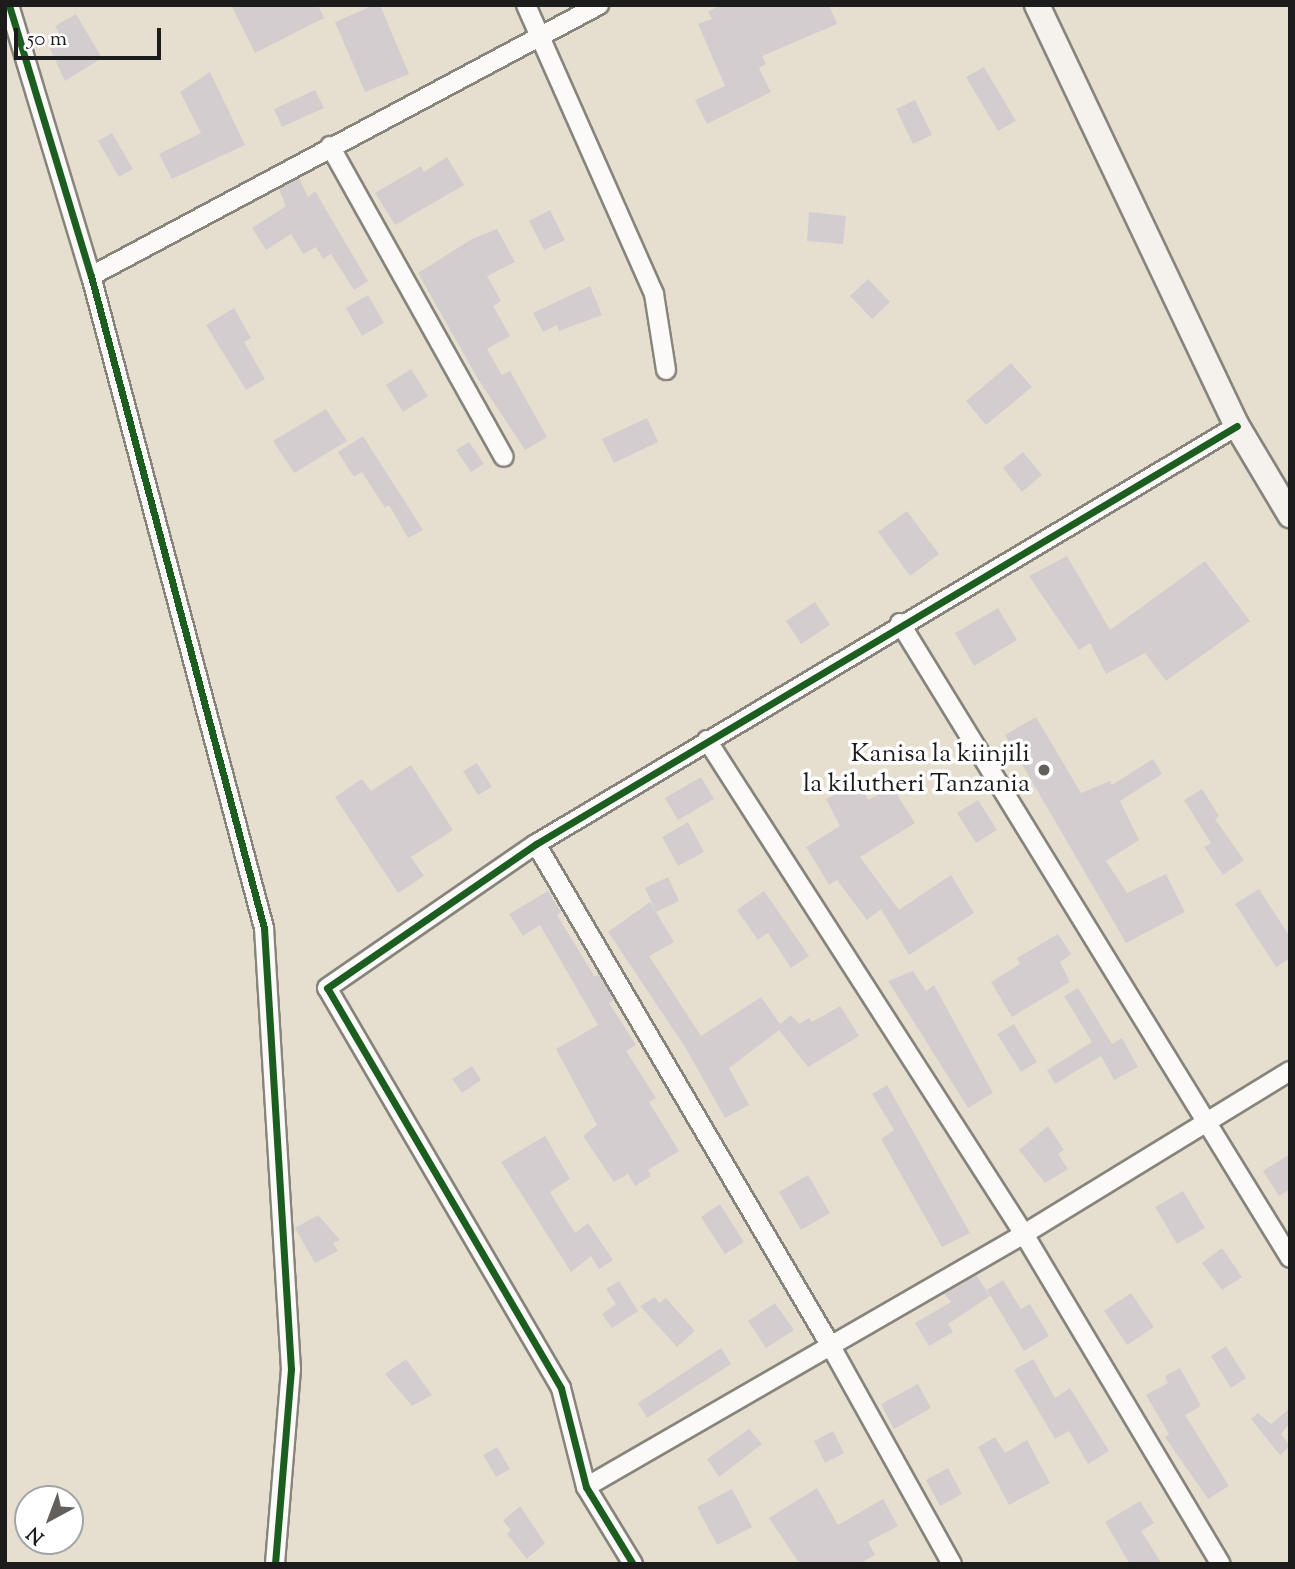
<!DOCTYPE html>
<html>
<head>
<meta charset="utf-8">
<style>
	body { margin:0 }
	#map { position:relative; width:1295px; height:1569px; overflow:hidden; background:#e6dfcf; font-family:"Sorts Mill Goudy",serif }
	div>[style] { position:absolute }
	.building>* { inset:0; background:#d3cdd0 }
	.roads { filter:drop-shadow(2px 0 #87847c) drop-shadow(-2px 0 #87847c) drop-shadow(0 2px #87847c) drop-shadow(0 -2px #87847c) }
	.street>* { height:18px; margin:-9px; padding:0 9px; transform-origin:9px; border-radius:9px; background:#fbfaf8 }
	.secondary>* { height:24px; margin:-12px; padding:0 12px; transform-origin:12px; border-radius:12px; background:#f5f2ee }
	.cycleway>* { height:7px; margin:-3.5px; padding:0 3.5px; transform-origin:3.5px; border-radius:3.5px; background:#1b5e20 }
	.dots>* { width:19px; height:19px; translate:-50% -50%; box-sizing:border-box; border:4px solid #fff; border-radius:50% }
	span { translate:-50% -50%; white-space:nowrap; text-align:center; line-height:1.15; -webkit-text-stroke:7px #fff; paint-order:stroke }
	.poi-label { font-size:26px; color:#1c1c1c }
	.right { translate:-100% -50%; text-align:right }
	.frame { position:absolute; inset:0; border:7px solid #1c1c1c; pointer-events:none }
	.north { position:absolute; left:14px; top:1485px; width:70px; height:70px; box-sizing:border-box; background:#fff; border:2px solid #a4a4a4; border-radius:50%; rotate:221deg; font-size:19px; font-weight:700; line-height:28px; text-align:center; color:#1c1c1c }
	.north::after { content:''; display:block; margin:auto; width:24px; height:32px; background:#63605b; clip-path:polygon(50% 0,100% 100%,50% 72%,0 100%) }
	.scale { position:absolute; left:14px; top:28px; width:147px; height:32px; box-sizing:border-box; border:4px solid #1c1c1c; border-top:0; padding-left:9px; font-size:21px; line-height:24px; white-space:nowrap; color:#1c1c1c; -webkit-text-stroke:5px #fff; paint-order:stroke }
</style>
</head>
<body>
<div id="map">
	<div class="building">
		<i style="clip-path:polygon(231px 5px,318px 5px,324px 18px,255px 53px)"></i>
		<i style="clip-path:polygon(374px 5px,380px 5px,409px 74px,365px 92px,335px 22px)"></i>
		<i style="clip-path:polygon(720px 5px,829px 5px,837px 24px,762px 56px,766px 64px,759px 68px,771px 92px,707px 124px,695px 100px,725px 86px,698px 24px,712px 19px,708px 12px)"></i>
		<i style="clip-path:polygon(76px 14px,102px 58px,65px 81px,49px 47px,63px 40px,55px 26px)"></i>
		<i style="clip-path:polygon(984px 67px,1016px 121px,998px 131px,966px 77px)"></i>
		<i style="clip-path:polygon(210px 72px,245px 145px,172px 179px,159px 154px,201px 133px,180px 92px)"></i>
		<i style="clip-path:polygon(315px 90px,324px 108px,282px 127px,274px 109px)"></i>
		<i style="clip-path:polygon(915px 100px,932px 135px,913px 144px,896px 109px)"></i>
		<i style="clip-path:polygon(112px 133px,133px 169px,119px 177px,98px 141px)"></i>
		<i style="clip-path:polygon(447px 157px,464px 185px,395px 225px,375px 193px,421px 166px,424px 172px)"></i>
		<i style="clip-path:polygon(299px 178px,308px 197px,315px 191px,368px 281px,354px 290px,331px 254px,323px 259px,316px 247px,303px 254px,291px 234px,266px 250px,252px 228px,286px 206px,279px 189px)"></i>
		<i style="clip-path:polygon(550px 210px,565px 240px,544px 250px,529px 221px)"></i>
		<i style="clip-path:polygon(809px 212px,846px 216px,843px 244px,807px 241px)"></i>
		<i style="clip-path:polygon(497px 229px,515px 262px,487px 276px,501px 301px,493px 306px,510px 336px,487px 349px,502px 375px,510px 371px,547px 437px,525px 450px,478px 379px,418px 273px,472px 239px)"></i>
		<i style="clip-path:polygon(868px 279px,890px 302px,872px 319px,850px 296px)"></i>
		<i style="clip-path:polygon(590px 286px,602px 315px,559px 331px,557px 325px,543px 332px,533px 313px)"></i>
		<i style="clip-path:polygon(368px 295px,384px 323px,362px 336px,346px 308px)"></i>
		<i style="clip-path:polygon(234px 308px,251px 338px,244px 342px,265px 379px,246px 390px,206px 325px)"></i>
		<i style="clip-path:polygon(1011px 363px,1032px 387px,986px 425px,966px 401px)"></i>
		<i style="clip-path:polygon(411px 369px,428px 396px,403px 412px,386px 385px)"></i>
		<i style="clip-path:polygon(326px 409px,347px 441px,294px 473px,273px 441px)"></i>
		<i style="clip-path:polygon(647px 418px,658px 442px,614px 463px,602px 439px)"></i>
		<i style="clip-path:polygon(363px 436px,423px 530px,408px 538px,389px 505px,385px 508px,362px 472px,354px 477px,338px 452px)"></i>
		<i style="clip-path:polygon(469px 442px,484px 464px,471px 472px,456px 450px)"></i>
		<i style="clip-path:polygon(1023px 452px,1042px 475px,1022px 492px,1003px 468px)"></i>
		<i style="clip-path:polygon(907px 511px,939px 554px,910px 576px,878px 532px)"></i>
		<i style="clip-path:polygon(1067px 556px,1110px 630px,1205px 561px,1250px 621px,1166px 681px,1145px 653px,1106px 674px,1090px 643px,1079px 650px,1029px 576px)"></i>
		<i style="clip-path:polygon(815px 602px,830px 625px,801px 644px,786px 621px)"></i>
		<i style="clip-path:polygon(998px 608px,1017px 640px,974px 666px,955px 633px)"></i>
		<i style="clip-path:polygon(1036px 717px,1081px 793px,1110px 781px,1112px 785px,1153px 759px,1162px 774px,1120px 801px,1139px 840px,1106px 861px,1127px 893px,1166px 874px,1185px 912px,1126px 943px,1005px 735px)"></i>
		<i style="clip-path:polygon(477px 763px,492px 787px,478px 795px,463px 771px)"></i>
		<i style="clip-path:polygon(411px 765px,453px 830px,411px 857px,424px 876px,398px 893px,335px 797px,362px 779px,371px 791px)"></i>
		<i style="clip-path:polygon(701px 777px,714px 799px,678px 820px,665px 798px)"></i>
		<i style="clip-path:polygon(860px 783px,868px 800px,892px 787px,915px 823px,860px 857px,899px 910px,951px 875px,974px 913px,909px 955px,881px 909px,867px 920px,837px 880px,829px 885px,806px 847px,840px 826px,826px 799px)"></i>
		<i style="clip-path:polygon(1202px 789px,1219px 816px,1215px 819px,1244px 860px,1223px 875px,1204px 847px,1211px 843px,1184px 800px)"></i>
		<i style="clip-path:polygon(978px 800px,997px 830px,976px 843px,957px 813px)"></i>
		<i style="clip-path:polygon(688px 822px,704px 852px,678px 866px,662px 837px)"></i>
		<i style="clip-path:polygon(668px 877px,679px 901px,656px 912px,674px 942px,649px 956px,701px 1036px,761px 997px,780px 1024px,791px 1015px,799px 1024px,809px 1018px,812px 1022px,840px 1006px,859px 1036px,808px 1067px,779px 1030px,729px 1068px,749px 1105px,725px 1118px,685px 1047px,608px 932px,650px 902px,656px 912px,645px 888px)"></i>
		<i style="clip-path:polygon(1259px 889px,1290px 937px,1290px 958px,1276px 967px,1235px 904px)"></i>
		<i style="clip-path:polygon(548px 891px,561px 912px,557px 915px,595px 977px,599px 974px,614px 1000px,609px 1003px,636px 1045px,626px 1051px,656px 1098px,649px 1102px,679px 1151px,648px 1170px,651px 1176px,635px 1186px,628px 1174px,614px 1182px,583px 1136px,597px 1125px,556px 1049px,598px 1025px,540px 925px,523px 936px,509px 914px)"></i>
		<i style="clip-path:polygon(764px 891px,809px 956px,791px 968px,768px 933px,758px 940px,737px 910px)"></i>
		<i style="clip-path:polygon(1058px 934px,1071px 954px,1060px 962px,1070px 982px,1012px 1017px,991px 982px,1020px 964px,1017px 958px)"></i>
		<i style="clip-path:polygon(913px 971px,926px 991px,934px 985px,993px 1093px,968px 1108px,888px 981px)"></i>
		<i style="clip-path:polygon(1078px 988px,1112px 1044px,1122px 1038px,1138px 1067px,1114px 1080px,1101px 1056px,1055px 1084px,1047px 1070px,1092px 1042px,1064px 996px)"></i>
		<i style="clip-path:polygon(1014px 1024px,1037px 1062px,1021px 1072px,997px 1034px)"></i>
		<i style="clip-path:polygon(472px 1066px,481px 1080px,462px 1093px,452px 1079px)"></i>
		<i style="clip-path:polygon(887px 1085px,970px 1233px,942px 1247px,881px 1139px,894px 1130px,872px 1094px)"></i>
		<i style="clip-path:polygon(1048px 1126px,1064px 1150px,1058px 1154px,1068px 1169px,1045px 1183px,1019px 1150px)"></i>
		<i style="clip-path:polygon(545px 1136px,570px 1179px,550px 1192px,575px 1233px,588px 1223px,613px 1260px,599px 1269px,591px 1256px,571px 1272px,501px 1162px)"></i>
		<i style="clip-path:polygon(1290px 1154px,1290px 1189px,1279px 1196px,1263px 1171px)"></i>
		<i style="clip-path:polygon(808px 1175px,830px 1213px,801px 1230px,779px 1192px)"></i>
		<i style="clip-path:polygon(1183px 1191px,1205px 1228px,1177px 1244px,1155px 1207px)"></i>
		<i style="clip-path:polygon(720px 1204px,744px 1242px,725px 1254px,701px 1217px)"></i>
		<i style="clip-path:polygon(318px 1215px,340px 1240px,333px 1243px,338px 1251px,315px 1263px,295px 1228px)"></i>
		<i style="clip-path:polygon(1222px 1248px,1242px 1277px,1222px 1290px,1202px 1263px)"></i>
		<i style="clip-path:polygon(976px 1275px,990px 1296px,948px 1324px,953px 1332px,929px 1346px,915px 1323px,951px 1302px,944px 1293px)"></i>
		<i style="clip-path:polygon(1003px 1280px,1021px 1309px,1030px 1304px,1049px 1336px,1024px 1351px,987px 1290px)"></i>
		<i style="clip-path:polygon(619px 1281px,638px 1311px,612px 1328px,602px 1314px,616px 1304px,606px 1289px)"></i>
		<i style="clip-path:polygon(1131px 1293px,1154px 1327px,1127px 1345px,1104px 1311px)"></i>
		<i style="clip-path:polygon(655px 1297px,659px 1303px,666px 1298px,695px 1331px,677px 1347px,640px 1306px)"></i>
		<i style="clip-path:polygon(775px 1303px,794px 1330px,766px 1348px,748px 1321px)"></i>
		<i style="clip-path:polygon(1226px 1346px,1246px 1378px,1231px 1388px,1211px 1356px)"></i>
		<i style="clip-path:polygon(721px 1348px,731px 1364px,647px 1418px,638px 1403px)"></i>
		<i style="clip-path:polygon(406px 1359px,432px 1395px,412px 1406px,385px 1374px)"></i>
		<i style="clip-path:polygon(1033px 1359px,1055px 1398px,1070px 1388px,1109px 1451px,1088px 1464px,1069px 1431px,1055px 1439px,1014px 1370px)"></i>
		<i style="clip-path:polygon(1180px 1368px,1201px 1406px,1185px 1415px,1229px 1486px,1208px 1499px,1165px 1437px,1169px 1434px,1146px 1395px,1168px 1383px,1165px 1376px)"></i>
		<i style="clip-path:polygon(918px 1384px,931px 1408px,894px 1429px,881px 1404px)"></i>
		<i style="clip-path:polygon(1290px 1408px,1290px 1423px,1281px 1434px,1290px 1446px,1280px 1455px,1251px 1419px,1258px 1413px,1271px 1424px)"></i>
		<i style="clip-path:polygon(749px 1429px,762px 1444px,719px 1477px,707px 1459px)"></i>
		<i style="clip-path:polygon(833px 1431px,844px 1453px,825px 1463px,814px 1441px)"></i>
		<i style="clip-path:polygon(995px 1437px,1005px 1453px,1027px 1440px,1050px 1483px,1009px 1505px,978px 1447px)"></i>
		<i style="clip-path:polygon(497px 1447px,510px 1469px,496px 1477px,483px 1455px)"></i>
		<i style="clip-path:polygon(948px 1468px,962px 1494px,940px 1506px,926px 1480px)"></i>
		<i style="clip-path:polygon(817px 1488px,838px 1525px,883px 1499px,898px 1526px,868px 1542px,875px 1555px,859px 1564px,800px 1564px,769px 1518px)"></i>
		<i style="clip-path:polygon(732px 1489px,752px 1527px,717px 1545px,697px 1507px)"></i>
		<i style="clip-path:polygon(1140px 1501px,1154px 1523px,1141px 1531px,1162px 1564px,1130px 1564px,1105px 1522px)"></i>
		<i style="clip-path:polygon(520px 1506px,545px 1543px,527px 1559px,507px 1534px,511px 1530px,503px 1521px)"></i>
	</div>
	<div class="roads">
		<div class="street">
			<i style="left:9px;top:5px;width:283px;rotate:73.2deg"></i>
			<i style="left:91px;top:276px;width:675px;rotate:75.14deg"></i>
			<i style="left:264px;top:928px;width:442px;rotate:86.5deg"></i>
			<i style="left:291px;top:1369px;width:196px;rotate:94.7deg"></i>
			<i style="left:526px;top:5px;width:316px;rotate:66.1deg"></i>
			<i style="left:654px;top:294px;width:77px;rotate:81deg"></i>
			<i style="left:330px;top:146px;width:356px;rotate:60.8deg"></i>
			<i style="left:91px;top:276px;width:576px;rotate:-28.08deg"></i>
			<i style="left:900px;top:623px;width:745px;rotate:58.44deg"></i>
			<i style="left:707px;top:740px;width:587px;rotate:57.31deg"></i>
			<i style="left:1024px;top:1234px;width:384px;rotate:59.2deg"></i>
			<i style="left:536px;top:844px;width:579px;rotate:59.58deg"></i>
			<i style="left:829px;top:1343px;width:253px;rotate:60.9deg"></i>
			<i style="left:586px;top:1487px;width:506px;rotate:-30.01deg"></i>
			<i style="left:1024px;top:1234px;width:312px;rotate:-31.5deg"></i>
			<i style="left:633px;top:1564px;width:90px;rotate:-121.4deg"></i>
			<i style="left:586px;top:1487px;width:102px;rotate:-104.2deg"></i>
			<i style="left:561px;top:1388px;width:463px;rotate:-120.3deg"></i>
			<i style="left:327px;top:988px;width:254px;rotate:-34.6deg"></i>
			<i style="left:536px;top:844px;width:816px;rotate:-30.81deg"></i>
		</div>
		<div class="secondary">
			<i style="left:1037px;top:5px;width:466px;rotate:64.6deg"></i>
			<i style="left:1237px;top:426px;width:104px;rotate:59.2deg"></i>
		</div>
	</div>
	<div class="cycleway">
		<i style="left:9px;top:5px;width:283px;rotate:73.2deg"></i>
		<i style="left:91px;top:276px;width:675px;rotate:75.14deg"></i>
		<i style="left:264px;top:928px;width:442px;rotate:86.5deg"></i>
		<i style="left:291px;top:1369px;width:196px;rotate:94.7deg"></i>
		<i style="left:633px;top:1564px;width:90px;rotate:-121.4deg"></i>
		<i style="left:586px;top:1487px;width:102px;rotate:-104.2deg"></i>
		<i style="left:561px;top:1388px;width:463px;rotate:-120.3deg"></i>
		<i style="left:327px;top:988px;width:254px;rotate:-34.6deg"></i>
		<i style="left:536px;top:844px;width:816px;rotate:-30.81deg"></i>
	</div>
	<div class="dots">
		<i style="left:1044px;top:770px;background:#63605b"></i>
	</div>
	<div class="poi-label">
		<span class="right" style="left:1030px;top:770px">Kanisa la kiinjili<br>la kilutheri Tanzania</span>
	</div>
	<div class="frame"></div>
	<div class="north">N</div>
	<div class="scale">50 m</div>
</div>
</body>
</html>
